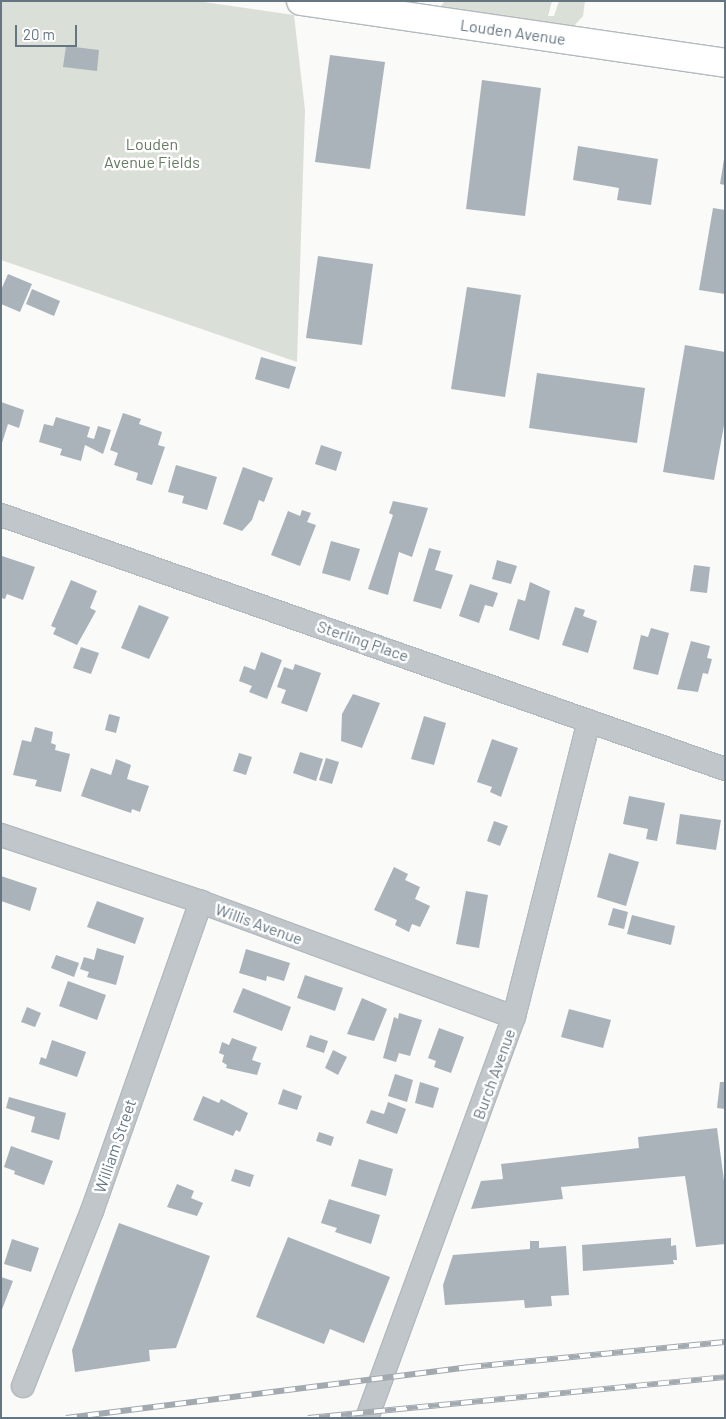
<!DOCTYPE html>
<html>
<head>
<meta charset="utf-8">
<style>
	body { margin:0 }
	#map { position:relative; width:726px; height:1419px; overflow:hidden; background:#fafaf8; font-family:Barlow,sans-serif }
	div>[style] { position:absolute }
	.green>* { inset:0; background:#dadfd7 }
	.building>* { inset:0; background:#aab3b9 }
	.roads { filter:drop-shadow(1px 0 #b3babe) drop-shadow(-1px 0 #b3babe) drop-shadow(0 1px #b3babe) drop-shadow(0 -1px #b3babe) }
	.street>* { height:22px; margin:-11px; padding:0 11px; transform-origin:11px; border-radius:11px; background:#c1c6ca }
	.secondary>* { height:28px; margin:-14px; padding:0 14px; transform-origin:14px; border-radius:14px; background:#fff }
	.rail>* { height:5.5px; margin-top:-2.75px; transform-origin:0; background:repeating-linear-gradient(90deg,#fff 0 11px,#a2aaaf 0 22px); box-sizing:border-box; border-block:1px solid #a2aaaf }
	span { translate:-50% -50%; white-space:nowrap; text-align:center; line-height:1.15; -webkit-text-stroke:5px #fff; paint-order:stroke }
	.street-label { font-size:16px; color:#657682 }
	.park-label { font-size:16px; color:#687a64 }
	.frame { position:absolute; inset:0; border:2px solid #657682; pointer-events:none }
	.scale { position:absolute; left:15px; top:25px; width:62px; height:22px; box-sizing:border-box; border:2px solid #657682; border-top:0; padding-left:6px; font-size:15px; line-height:18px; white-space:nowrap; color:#657682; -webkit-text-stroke:4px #fff; paint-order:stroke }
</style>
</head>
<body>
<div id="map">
	<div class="green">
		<i style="clip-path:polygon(1px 1px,197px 1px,294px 15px,305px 110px,297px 362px,1px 260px)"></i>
		<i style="clip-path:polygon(445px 1px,552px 1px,548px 16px,554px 16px,559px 1px,585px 1px,583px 16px,572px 28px,439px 8px)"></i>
	</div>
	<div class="building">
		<i style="clip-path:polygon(66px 46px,99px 50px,97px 71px,63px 67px)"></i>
		<i style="clip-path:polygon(330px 55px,385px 62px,370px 169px,315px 162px)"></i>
		<i style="clip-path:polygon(482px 80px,541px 88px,525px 216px,466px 209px)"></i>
		<i style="clip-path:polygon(578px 146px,658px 159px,651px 205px,617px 200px,619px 188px,573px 180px)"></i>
		<i style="clip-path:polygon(724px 159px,725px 159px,725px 185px,720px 184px)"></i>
		<i style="clip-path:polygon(713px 208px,725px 210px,725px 294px,699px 290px)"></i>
		<i style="clip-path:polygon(318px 256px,373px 264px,362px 345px,306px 338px)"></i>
		<i style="clip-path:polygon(8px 274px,32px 284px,20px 312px,1px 304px,1px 290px)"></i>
		<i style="clip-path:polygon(467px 287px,521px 295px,505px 397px,451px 389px)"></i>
		<i style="clip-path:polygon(32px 289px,60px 301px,54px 316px,26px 304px)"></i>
		<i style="clip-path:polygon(685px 345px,725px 352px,725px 420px,714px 480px,663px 472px)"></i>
		<i style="clip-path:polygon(261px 357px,296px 367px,289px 389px,255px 379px)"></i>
		<i style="clip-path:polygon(537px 373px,645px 388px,637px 443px,529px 428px)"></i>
		<i style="clip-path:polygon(1px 402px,24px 410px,19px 428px,8px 424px,2px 443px)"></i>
		<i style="clip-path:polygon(123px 413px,141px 419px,139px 424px,162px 432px,158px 445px,165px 447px,152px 485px,136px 480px,138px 473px,114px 465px,118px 453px,110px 450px)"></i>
		<i style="clip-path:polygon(56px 417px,90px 427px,87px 437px,94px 439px,98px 426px,111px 430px,103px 454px,85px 445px,81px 461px,60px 455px,62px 449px,39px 442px,44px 424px,53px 426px)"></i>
		<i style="clip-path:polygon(321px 445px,342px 452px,336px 471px,315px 464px)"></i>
		<i style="clip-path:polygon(176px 465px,217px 477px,207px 510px,182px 503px,184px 496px,168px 492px)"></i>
		<i style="clip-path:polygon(243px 467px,273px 478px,264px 502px,259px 500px,252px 520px,242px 531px,223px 524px)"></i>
		<i style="clip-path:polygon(393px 501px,428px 508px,412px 557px,399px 552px,388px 595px,368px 589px,393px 515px,389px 513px)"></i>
		<i style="clip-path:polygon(302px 510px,311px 513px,307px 522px,316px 525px,300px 566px,271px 555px,288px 511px,300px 516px)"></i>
		<i style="clip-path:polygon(331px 541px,360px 549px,350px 581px,322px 573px)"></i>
		<i style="clip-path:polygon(429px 548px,441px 551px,435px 570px,453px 575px,441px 609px,413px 601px)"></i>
		<i style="clip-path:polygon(2px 556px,35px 567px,23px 600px,7px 594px,5px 599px,1px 598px)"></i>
		<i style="clip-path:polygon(497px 560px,517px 566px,511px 584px,492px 579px)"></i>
		<i style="clip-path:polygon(694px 565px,710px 567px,707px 593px,690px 591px)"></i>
		<i style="clip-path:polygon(71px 580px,97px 591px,90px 608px,96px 611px,77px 645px,53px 634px,56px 628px,51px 626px)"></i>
		<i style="clip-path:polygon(530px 582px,550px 591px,539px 640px,509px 630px,518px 599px,525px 601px)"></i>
		<i style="clip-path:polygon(470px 584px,498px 593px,493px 607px,485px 605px,479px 623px,459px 616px)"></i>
		<i style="clip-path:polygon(139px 605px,169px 617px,149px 659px,121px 648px)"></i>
		<i style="clip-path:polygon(575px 607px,585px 610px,583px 616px,597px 621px,588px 653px,562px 645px)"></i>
		<i style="clip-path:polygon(651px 628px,669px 633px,658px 675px,633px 669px,641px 635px,648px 637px)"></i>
		<i style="clip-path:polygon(691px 641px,710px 646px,707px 658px,712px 659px,708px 674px,703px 673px,698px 692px,677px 689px)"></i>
		<i style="clip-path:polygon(81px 647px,99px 653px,91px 674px,73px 668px)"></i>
		<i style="clip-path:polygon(261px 652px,282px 660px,267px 699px,249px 692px,252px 686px,239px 681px,244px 666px,255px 670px)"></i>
		<i style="clip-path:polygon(295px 664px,321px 673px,307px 712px,281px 703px,286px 690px,277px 687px,284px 667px,293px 670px)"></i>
		<i style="clip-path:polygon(353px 694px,380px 703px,362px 748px,341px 741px,342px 714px)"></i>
		<i style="clip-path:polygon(109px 714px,120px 717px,116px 733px,105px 730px)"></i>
		<i style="clip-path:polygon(424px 716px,446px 723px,434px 765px,411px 759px)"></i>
		<i style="clip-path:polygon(35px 727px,53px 732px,51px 743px,56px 745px,55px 750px,70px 754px,61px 792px,35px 786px,37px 780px,13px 775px,22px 740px,31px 742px)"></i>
		<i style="clip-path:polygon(492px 739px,518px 748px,501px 797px,490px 792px,492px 787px,477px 782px)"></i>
		<i style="clip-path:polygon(300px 752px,323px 759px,316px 781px,293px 773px)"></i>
		<i style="clip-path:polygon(239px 753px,252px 757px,246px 775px,233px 771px)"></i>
		<i style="clip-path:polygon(326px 758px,339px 762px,332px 784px,319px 780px)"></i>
		<i style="clip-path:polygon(116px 759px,131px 765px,127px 779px,149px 786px,140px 812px,132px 809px,131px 813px,81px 796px,91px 768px,111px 775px)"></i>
		<i style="clip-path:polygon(629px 796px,665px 803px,657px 841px,646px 839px,648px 829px,623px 824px)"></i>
		<i style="clip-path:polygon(680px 814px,721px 820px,716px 850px,676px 844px)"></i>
		<i style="clip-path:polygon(494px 821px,508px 826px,500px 846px,487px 841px)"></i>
		<i style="clip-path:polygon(609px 853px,639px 862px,626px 906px,597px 897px)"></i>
		<i style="clip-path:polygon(394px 867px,408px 874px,405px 880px,420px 887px,415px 899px,430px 906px,420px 927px,412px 924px,409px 932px,395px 925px,397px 920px,374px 910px)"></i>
		<i style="clip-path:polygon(1px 876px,37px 888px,30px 911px,1px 901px)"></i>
		<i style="clip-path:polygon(466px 891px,488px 895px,479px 948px,456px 944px)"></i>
		<i style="clip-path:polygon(97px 901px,144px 918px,135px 944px,87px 927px)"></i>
		<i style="clip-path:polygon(613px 908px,628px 912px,624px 929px,608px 925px)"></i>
		<i style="clip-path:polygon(632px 915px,675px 926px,671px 945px,627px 934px)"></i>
		<i style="clip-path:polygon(97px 948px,124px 956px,116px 985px,87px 977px,89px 972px,80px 969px,84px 957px,94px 960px)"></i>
		<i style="clip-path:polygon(246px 949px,290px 963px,284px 981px,267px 976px,266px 981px,239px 973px)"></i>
		<i style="clip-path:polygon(56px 955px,79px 963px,74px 977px,51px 968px)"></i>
		<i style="clip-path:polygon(305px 975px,343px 988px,335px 1011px,297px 998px)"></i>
		<i style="clip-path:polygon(68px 981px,106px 995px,97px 1020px,59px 1006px)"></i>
		<i style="clip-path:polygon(243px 988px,291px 1007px,282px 1031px,233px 1012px)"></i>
		<i style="clip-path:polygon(362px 998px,387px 1009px,374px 1041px,347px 1034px)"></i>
		<i style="clip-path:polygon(27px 1007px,41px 1013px,35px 1027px,21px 1022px)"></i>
		<i style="clip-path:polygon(569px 1009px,611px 1020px,603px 1048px,561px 1037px)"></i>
		<i style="clip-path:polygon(399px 1013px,422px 1020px,410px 1056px,399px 1053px,396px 1062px,383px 1058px,394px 1017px,398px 1019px)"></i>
		<i style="clip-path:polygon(439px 1028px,464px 1037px,451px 1073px,434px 1067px,436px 1061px,428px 1058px)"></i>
		<i style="clip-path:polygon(310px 1035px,328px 1041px,324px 1053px,306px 1047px)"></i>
		<i style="clip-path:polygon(232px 1038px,257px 1047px,252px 1060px,261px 1063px,257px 1075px,226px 1068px,227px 1065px,222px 1062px,224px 1055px,219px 1053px,222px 1042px,229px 1045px)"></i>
		<i style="clip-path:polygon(52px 1040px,86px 1052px,77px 1077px,39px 1064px,41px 1057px,46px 1059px)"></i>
		<i style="clip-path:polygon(333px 1050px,347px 1057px,338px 1075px,325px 1068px)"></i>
		<i style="clip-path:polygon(395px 1074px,413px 1080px,407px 1102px,388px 1096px)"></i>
		<i style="clip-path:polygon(420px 1082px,439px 1088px,433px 1108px,415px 1103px)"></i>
		<i style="clip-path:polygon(720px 1082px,725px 1082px,725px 1109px,717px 1108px)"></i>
		<i style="clip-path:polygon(283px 1089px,302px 1096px,297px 1110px,278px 1104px)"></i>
		<i style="clip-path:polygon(203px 1096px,219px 1103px,221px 1099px,248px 1113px,240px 1132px,236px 1130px,233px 1136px,193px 1120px)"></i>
		<i style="clip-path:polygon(9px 1097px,66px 1113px,59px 1140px,31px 1132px,35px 1117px,6px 1108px)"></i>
		<i style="clip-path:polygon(388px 1102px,406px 1109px,397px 1134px,366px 1123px,371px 1110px,384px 1114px)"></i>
		<i style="clip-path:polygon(717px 1128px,725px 1188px,725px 1244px,696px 1247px,685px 1176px,561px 1187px,563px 1199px,471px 1209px,481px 1181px,503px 1179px,501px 1164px,639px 1148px,638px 1137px)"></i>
		<i style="clip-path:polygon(319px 1132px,334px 1137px,331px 1146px,316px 1141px)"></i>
		<i style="clip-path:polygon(11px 1146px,53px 1161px,44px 1185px,14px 1174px,15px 1171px,4px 1167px)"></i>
		<i style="clip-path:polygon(359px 1159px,393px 1169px,386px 1196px,351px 1186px)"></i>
		<i style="clip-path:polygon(235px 1169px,254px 1175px,250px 1187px,231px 1181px)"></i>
		<i style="clip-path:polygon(177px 1184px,194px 1191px,191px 1198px,203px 1203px,197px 1216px,167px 1207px)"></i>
		<i style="clip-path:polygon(329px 1199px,380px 1215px,371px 1244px,335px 1232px,337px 1228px,321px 1223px)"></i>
		<i style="clip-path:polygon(119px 1223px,210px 1256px,176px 1348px,149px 1350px,150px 1361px,75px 1372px,72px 1350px)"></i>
		<i style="clip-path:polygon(288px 1237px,390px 1277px,364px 1343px,330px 1329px,324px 1344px,256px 1317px)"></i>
		<i style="clip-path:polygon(671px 1238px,671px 1246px,676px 1245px,677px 1260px,673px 1260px,674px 1264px,583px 1271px,582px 1245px)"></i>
		<i style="clip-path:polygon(12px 1239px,39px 1248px,31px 1272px,4px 1264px)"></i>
		<i style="clip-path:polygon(530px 1241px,539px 1241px,539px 1248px,566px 1246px,569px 1295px,551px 1296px,552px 1306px,525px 1308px,524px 1300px,445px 1305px,443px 1285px,453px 1255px,530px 1249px)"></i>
		<i style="clip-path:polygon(1px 1277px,13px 1281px,1px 1312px)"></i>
	</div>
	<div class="roads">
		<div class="street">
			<i style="left:1px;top:515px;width:767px;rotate:19.33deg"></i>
			<i style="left:1px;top:835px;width:211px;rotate:18.5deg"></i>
			<i style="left:201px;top:902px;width:333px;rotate:20.2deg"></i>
			<i style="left:23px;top:1386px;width:188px;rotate:-68.5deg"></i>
			<i style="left:92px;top:1211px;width:328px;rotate:-70.6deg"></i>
			<i style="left:367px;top:1418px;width:427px;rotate:-69.9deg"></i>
			<i style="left:514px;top:1017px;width:305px;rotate:-75.8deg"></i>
		</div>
		<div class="secondary">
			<i style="left:301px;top:1px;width:429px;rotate:8.3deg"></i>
		</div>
	</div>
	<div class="rail">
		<i style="left:66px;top:1418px;width:407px;rotate:-7.2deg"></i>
		<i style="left:470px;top:1367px;width:256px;rotate:-5.6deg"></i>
		<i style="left:308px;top:1418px;width:419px;rotate:-5.6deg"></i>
	</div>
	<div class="street-label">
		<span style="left:513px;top:32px;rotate:8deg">Louden Avenue</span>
		<span style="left:363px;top:641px;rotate:19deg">Sterling Place</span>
		<span style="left:259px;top:924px;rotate:20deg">Willis Avenue</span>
		<span style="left:494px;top:1074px;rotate:-70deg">Burch Avenue</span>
		<span style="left:115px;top:1146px;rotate:-71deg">William Street</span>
	</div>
	<div class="park-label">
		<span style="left:152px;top:153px">Louden<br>Avenue Fields</span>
	</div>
	<div class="frame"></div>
	<div class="scale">20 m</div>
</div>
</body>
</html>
